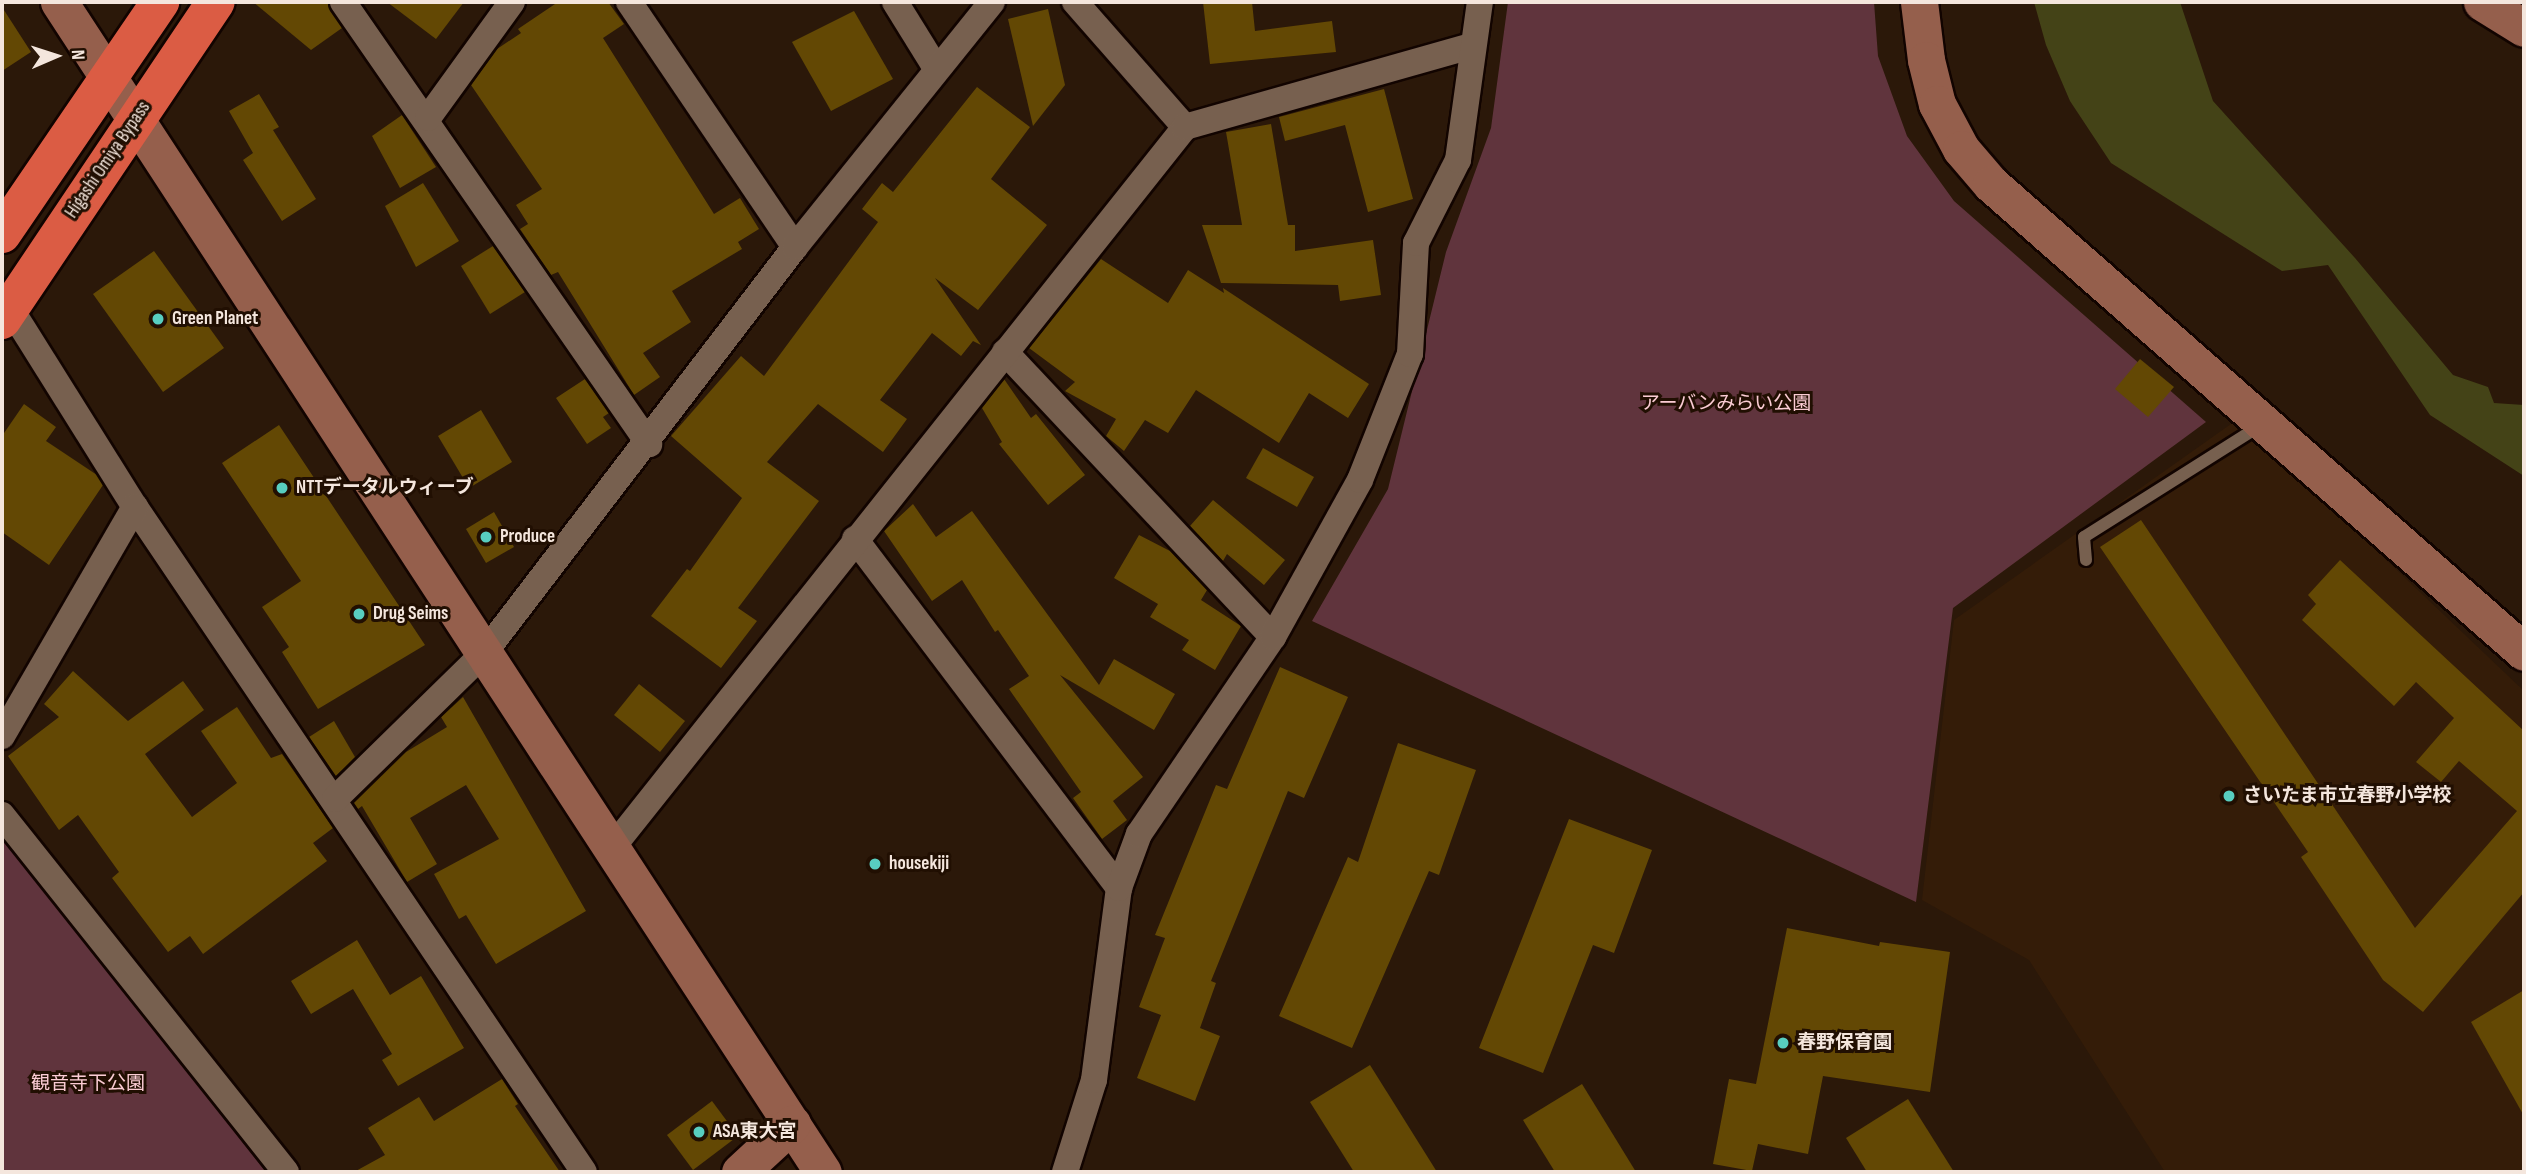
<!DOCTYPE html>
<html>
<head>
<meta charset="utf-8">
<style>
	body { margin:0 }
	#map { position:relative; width:2526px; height:1174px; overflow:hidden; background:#2b1809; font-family:"Sofia Sans Condensed","Noto Sans JP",sans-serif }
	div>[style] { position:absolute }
	.built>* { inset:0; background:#341c08 }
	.green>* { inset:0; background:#60343d }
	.water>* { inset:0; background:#444317 }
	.building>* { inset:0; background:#634804 }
	.roads { filter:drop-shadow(2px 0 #120400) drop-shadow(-2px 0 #120400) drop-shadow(0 2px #120400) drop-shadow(0 -2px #120400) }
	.lane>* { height:12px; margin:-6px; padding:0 6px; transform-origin:6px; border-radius:6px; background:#77604f }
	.street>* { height:26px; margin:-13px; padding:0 13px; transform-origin:13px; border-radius:13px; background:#77604f }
	.secondary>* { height:37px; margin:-18.5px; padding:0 18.5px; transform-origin:18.5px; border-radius:18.5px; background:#955f4c }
	.highway>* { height:38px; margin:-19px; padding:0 19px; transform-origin:19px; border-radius:19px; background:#db5c44 }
	.dots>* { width:19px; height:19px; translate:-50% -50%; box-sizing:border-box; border:4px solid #210f02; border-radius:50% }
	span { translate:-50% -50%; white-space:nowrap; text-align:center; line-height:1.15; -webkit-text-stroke:6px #210f02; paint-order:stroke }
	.street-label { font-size:19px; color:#f4e6dd }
	.poi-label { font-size:19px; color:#f4e6dd; font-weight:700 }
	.left { translate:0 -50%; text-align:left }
	.park-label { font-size:19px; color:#fbccd4 }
	.frame { position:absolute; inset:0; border:4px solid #f4e6dd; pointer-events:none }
	.north { position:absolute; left:21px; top:21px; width:70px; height:70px; -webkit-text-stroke:5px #210f02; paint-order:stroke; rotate:87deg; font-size:19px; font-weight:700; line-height:28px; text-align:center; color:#f4e6dd }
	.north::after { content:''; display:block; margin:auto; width:24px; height:32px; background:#f4e6dd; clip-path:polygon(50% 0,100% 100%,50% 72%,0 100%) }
</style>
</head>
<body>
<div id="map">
	<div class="built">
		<i style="clip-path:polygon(2238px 419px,2524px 691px,2524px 1172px,2165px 1172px,2029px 960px,1922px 900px,1954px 620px)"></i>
	</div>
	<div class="green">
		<i style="clip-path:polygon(1508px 2px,1874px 2px,1878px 56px,1907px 136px,1954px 201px,2206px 422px,1953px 608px,1916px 902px,1312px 621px,1388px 489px,1446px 252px,1491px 128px)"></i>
		<i style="clip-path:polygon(2px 834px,266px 1172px,2px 1172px)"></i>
	</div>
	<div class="water">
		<i style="clip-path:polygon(2034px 2px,2180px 2px,2213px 101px,2355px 258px,2453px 375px,2488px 387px,2494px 403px,2524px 405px,2524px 476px,2430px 415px,2328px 265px,2282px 271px,2111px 163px,2070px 101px,2046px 45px)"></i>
	</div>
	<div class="building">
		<i style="clip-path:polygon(253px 2px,327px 2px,342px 28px,311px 50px)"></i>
		<i style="clip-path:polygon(387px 2px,464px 2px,436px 39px)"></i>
		<i style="clip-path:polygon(558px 2px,608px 2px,624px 24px,603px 38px,714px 214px,740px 198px,759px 229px,738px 242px,742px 249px,672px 291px,691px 322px,643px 353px,660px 377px,634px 395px,558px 272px,551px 275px,520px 229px,528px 224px,516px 205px,542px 189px,471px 85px,497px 49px,521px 33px,518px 29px)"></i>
		<i style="clip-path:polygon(1203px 2px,1252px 2px,1255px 31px,1332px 21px,1336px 52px,1210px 64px)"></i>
		<i style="clip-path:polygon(2px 7px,31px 52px,2px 71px)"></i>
		<i style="clip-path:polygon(1048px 9px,1065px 85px,1033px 126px,1008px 19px)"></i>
		<i style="clip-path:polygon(854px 11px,893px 79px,831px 111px,792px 42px)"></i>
		<i style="clip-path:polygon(977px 87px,1030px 127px,991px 179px,1047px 225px,978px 310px,935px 278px,981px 345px,973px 341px,961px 356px,932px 333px,880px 400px,907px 419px,883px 452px,818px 404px,767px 462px,819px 501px,738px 608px,757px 621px,721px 668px,651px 616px,687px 569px,690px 571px,742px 498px,671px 436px,741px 356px,764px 376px,878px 222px,862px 209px,882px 183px,893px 192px)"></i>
		<i style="clip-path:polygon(1384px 89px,1413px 199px,1368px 212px,1345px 125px,1285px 141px,1279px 117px)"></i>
		<i style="clip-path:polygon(259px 94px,279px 127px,273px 130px,316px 199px,282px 221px,243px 160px,253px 153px,229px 111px)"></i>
		<i style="clip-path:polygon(402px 115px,436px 167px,400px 188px,372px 136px)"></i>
		<i style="clip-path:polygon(1271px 124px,1288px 225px,1295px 225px,1295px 251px,1373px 240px,1381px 295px,1340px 301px,1338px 285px,1221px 283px,1202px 225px,1242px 225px,1226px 132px)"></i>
		<i style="clip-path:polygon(423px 183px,459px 241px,416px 267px,385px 206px)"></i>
		<i style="clip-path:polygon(493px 246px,525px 292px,490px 314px,461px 266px)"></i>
		<i style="clip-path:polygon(154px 251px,224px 348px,163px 392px,93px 294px)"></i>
		<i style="clip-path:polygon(1101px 259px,1168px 303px,1188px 270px,1224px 293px,1223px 288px,1369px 384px,1348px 418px,1309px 393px,1279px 443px,1196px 390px,1168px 433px,1145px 420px,1124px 451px,1106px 436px,1116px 419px,1065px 391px,1075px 382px,1029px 348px)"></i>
		<i style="clip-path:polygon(2140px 359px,2174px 387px,2148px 417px,2115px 389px)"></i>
		<i style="clip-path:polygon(585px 379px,609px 413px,603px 417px,611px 428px,587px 444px,556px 398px)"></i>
		<i style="clip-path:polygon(1004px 379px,1031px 418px,1036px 414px,1085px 475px,1048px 505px,999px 444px,1002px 442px,982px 408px)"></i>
		<i style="clip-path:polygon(24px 404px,56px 427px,46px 441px,97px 475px,103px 485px,49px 565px,2px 532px,2px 436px)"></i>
		<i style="clip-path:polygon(481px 410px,512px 462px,469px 488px,438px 436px)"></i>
		<i style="clip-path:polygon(279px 425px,425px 645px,318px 709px,282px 652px,289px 647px,262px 607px,301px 581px,222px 463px)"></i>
		<i style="clip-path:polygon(1263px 448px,1314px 477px,1297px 507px,1246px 478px)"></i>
		<i style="clip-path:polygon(1213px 500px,1285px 560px,1264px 585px,1227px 554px,1223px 561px,1190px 526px)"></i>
		<i style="clip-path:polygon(913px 504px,936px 537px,972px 511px,1099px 685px,1114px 659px,1175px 694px,1154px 730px,1060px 675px,1143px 777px,1113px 801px,1127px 820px,1102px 839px,1073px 798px,1081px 792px,1009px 689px,1029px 676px,998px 630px,995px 632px,962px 580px,932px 601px,884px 531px)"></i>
		<i style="clip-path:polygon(494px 512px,514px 547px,486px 563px,466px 529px)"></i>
		<i style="clip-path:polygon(2141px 520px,2415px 928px,2517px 811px,2459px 761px,2441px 782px,2416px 762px,2454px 718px,2416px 682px,2394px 706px,2302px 620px,2316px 604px,2308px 595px,2340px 560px,2524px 731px,2524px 892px,2423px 1012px,2383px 980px,2301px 857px,2308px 852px,2100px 547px)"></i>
		<i style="clip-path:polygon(1139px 535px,1170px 551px,1207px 590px,1201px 600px,1241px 626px,1215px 670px,1182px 650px,1189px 640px,1150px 617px,1158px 604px,1114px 578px)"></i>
		<i style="clip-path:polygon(1280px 667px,1348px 697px,1304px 798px,1288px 791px,1211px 981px,1216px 983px,1200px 1028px,1220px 1036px,1195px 1101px,1137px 1078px,1161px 1015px,1139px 1007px,1165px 938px,1155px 935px,1216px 785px,1227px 789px)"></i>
		<i style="clip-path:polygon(73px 671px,128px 721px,183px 681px,204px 710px,145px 754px,192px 817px,237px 783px,201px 731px,237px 707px,271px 758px,282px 754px,333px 828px,313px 843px,327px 861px,203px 954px,190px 936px,168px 952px,112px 878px,119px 872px,78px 815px,59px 830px,8px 756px,59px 717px,44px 704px)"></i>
		<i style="clip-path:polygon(639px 684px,685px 721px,660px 752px,614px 715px)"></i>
		<i style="clip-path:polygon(463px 697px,586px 911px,496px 964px,466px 915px,459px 919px,434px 874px,499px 839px,466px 785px,410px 818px,437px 864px,407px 882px,362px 806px,358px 809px,354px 803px,406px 752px,447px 727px,441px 717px)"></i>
		<i style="clip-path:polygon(334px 721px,355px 757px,336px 776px,309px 737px)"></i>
		<i style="clip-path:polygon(1398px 743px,1476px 770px,1439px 875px,1429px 871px,1352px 1048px,1279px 1016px,1348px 857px,1358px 862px)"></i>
		<i style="clip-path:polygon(1569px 819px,1652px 850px,1614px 953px,1593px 945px,1543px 1073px,1479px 1048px)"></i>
		<i style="clip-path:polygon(1787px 928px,1879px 946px,1880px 942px,1950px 952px,1930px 1092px,1823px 1076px,1808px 1154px,1758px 1144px,1752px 1171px,1713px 1164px,1729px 1079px,1756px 1084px)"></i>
		<i style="clip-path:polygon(357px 940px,390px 995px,421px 976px,464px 1048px,398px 1086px,382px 1060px,392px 1054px,353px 989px,311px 1014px,291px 981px)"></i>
		<i style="clip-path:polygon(2524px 990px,2524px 1116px,2471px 1022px)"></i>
		<i style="clip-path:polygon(1370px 1065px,1437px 1172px,1354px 1172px,1310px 1102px)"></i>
		<i style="clip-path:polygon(502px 1079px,518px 1104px,515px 1106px,560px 1172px,354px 1172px,385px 1155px,368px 1128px,419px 1097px,434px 1121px)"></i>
		<i style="clip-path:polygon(1582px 1084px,1636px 1172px,1555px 1172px,1523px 1120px)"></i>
		<i style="clip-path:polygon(1908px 1099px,1954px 1172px,1867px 1172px,1846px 1138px)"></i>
		<i style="clip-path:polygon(712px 1101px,738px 1136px,693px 1170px,667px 1135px)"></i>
	</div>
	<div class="roads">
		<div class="lane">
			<i style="left:2086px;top:560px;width:23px;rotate:-95deg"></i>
			<i style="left:2084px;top:537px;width:209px;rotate:-32.3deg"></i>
		</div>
		<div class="street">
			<i style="left:343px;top:2px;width:538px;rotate:55.3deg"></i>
			<i style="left:629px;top:2px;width:296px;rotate:55.9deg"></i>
			<i style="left:895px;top:2px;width:78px;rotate:58.2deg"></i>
			<i style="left:1075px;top:2px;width:167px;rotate:48.7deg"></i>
			<i style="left:428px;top:118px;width:143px;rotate:-54.1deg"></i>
			<i style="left:10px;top:308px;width:235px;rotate:57.9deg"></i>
			<i style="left:135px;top:507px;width:802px;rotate:55.97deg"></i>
			<i style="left:1005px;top:352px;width:391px;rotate:46.8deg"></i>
			<i style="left:855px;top:539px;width:438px;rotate:52.9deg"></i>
			<i style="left:2px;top:736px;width:265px;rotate:-59.9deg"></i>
			<i style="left:335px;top:799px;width:210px;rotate:-44.4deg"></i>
			<i style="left:485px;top:652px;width:510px;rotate:-52.57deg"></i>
			<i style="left:795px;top:247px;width:314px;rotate:-51.2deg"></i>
			<i style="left:2px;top:815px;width:456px;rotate:51.5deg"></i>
			<i style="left:612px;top:848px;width:921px;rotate:-51.52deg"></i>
			<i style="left:1185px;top:127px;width:298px;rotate:-15.8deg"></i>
			<i style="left:1065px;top:1172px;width:96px;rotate:-72.5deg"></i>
			<i style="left:1094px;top:1080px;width:194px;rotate:-82.6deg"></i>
			<i style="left:1119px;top:888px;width:58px;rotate:-69.7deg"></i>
			<i style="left:1139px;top:834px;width:238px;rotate:-55.8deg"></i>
			<i style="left:1273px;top:637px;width:179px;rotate:-61deg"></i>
			<i style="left:1360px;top:480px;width:136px;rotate:-68.4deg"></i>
			<i style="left:1410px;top:354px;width:111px;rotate:-86.9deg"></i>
			<i style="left:1416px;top:243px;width:93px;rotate:-63.2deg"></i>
			<i style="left:1458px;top:160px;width:160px;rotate:-82.1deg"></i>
		</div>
		<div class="secondary">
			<i style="left:59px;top:2px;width:1397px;rotate:56.86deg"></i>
			<i style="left:1919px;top:2px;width:58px;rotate:83.1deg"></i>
			<i style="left:1926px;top:60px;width:45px;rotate:76deg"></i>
			<i style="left:1937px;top:104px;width:51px;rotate:61.9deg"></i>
			<i style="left:1961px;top:149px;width:46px;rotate:49.4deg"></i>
			<i style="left:1991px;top:184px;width:709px;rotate:41.28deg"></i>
			<i style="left:2482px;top:2px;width:49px;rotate:31.8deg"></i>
			<i style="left:740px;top:1172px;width:71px;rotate:-42.7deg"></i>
		</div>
		<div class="highway">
			<i style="left:2px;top:234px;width:281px;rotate:-55.7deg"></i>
			<i style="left:2px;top:320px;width:383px;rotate:-56.1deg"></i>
		</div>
	</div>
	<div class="dots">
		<i style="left:158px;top:319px;background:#58cec0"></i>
		<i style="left:282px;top:488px;background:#58cec0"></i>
		<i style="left:486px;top:537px;background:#58cec0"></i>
		<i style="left:359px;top:614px;background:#58cec0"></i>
		<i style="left:2229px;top:796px;background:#58cec0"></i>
		<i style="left:875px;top:864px;background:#58cec0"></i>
		<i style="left:1783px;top:1043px;background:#58cec0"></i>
		<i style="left:699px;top:1132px;background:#58cec0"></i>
	</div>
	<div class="street-label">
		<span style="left:108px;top:160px;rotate:-56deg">Higashi Omiya Bypass</span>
	</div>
	<div class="poi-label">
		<span class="left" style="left:172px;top:319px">Green Planet</span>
		<span class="left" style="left:296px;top:488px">NTTデータルウィーブ</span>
		<span class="left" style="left:500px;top:537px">Produce</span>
		<span class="left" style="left:373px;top:614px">Drug Seims</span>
		<span class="left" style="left:2243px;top:796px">さいたま市立春野小学校</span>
		<span class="left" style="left:889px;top:864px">housekiji</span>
		<span class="left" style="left:1797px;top:1043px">春野保育園</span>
		<span class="left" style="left:713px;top:1132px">ASA東大宮</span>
	</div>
	<div class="park-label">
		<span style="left:1726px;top:404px">アーバンみらい公園</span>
		<span style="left:88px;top:1084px">観音寺下公園</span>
	</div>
	<div class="frame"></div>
	<div class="north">N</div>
</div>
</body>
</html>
